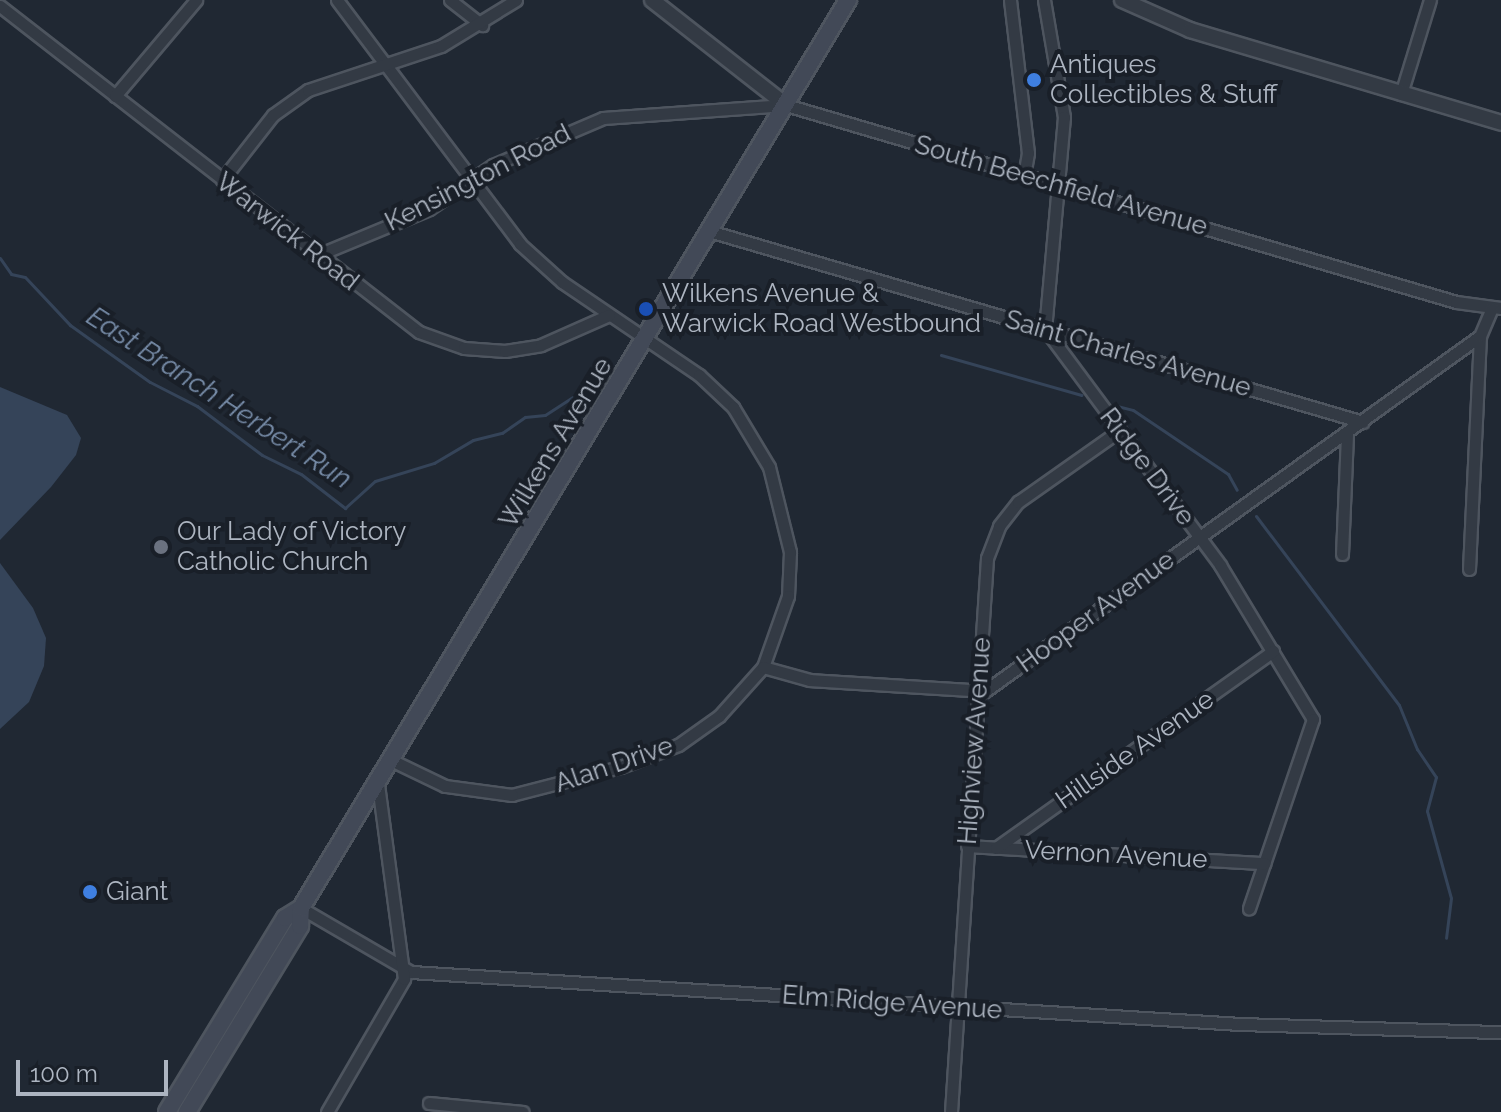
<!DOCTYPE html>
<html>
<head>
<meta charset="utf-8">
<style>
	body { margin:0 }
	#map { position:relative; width:1501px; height:1112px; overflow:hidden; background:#202833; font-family:Raleway,sans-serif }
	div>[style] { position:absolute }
	.water>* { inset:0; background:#354459 }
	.stream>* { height:3px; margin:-1.5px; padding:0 1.5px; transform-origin:1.5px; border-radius:1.5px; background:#354459 }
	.roads { filter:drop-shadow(2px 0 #4e555f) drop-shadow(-2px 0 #4e555f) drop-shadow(0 2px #4e555f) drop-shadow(0 -2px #4e555f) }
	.minor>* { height:11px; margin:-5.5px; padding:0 5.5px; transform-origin:5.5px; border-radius:5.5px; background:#333a44 }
	.tertiary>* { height:14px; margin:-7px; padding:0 7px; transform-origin:7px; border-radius:7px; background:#333a44 }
	.secondary>* { height:16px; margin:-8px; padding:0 8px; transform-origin:8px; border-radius:8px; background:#424957 }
	.dots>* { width:22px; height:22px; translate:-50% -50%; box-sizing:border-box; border:4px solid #191f28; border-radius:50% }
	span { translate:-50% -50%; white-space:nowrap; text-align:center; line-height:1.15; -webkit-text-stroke:8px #191f28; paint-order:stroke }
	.poi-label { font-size:26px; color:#adb5c1 }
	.left { translate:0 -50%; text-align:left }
	.street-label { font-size:26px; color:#adb5c1 }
	.water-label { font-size:28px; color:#778ca8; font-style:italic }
	.scale { position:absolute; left:16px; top:1060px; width:152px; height:36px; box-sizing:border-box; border:4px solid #adb5c1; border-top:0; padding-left:10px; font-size:24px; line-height:28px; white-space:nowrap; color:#adb5c1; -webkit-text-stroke:6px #191f28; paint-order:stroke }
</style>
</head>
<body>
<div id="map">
	<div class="water">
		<i style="clip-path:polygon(0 387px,67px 415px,81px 438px,76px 455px,51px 487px,0 540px)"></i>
		<i style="clip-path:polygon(0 563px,33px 608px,46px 638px,44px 666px,29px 702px,0 729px)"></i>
	</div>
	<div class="stream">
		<i style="left:0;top:258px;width:19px;rotate:55deg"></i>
		<i style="left:11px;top:274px;width:14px;rotate:12deg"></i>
		<i style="left:25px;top:277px;width:66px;rotate:46.8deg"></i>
		<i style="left:70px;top:325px;width:98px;rotate:35.5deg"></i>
		<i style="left:150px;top:382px;width:53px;rotate:27.1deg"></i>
		<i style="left:197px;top:406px;width:81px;rotate:37deg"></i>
		<i style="left:262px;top:455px;width:43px;rotate:26deg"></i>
		<i style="left:301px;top:474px;width:56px;rotate:37.7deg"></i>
		<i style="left:345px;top:508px;width:40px;rotate:-42deg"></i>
		<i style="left:375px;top:481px;width:62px;rotate:-17deg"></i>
		<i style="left:434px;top:463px;width:45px;rotate:-30.5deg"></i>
		<i style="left:473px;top:440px;width:30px;rotate:-14deg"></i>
		<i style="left:502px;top:433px;width:28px;rotate:-35deg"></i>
		<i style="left:525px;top:417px;width:20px;rotate:-6deg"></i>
		<i style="left:545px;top:415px;width:68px;rotate:-33deg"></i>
		<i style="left:941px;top:355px;width:146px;rotate:15.9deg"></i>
		<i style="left:1117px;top:406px;width:16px;rotate:14deg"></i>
		<i style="left:1133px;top:410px;width:115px;rotate:34deg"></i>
		<i style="left:1228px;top:474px;width:18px;rotate:61deg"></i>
		<i style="left:1256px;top:516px;width:237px;rotate:52.9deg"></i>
		<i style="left:1399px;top:705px;width:48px;rotate:67.8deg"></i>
		<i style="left:1417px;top:749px;width:34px;rotate:56deg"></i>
		<i style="left:1436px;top:777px;width:35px;rotate:105deg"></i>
		<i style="left:1427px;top:811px;width:90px;rotate:74.6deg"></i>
		<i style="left:1451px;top:898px;width:40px;rotate:97.1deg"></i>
	</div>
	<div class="roads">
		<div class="minor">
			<i style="left:337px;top:0;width:305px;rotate:53.1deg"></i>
			<i style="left:520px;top:244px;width:57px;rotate:42.1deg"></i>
			<i style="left:562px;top:282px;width:166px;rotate:34.2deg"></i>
			<i style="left:699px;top:375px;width:47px;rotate:43.3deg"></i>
			<i style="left:733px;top:407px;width:70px;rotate:59deg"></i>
			<i style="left:769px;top:467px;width:88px;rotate:76.1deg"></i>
			<i style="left:790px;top:552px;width:44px;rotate:92.6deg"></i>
			<i style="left:788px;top:596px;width:75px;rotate:109.4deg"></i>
			<i style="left:763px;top:667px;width:66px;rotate:131.9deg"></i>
			<i style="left:719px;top:716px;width:50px;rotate:144.7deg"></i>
			<i style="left:678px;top:745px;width:62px;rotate:159.2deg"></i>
			<i style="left:620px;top:767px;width:112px;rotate:165.5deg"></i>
			<i style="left:512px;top:795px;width:68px;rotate:-172.3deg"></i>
			<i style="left:445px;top:786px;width:60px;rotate:-154.3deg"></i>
			<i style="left:450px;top:0;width:41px;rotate:38deg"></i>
			<i style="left:1010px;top:0;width:154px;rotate:83.3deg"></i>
			<i style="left:1028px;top:153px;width:22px;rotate:100deg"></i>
			<i style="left:1044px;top:0;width:119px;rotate:80.3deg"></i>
			<i style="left:1064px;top:117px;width:213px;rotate:95.1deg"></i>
			<i style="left:1045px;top:329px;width:294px;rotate:53.4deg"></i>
			<i style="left:1220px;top:565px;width:180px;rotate:58.9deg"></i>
			<i style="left:1313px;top:719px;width:200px;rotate:108.7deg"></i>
			<i style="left:0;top:6px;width:531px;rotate:37.88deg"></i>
			<i style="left:419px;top:332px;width:48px;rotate:19.6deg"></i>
			<i style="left:464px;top:348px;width:41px;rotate:4.2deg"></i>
			<i style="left:505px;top:351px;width:36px;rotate:-9deg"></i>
			<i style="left:541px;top:345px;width:74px;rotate:-23.8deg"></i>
			<i style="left:1401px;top:94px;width:98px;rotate:-72.9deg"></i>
			<i style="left:115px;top:96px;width:126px;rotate:-49.8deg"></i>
			<i style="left:222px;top:180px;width:83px;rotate:-51.9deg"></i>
			<i style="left:273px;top:115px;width:43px;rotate:-35.5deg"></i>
			<i style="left:308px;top:90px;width:140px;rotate:-18.3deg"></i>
			<i style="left:441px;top:46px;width:88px;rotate:-31.5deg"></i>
			<i style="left:709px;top:231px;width:681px;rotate:16.28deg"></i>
			<i style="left:318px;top:255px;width:120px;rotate:-22.5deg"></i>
			<i style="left:429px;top:209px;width:78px;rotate:-34.5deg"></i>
			<i style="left:493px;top:165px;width:120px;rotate:-23.1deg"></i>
			<i style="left:603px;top:118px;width:183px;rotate:-4.1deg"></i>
			<i style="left:786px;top:105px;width:698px;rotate:16.38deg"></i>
			<i style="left:1456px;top:302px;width:45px;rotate:7.6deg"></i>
			<i style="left:1342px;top:554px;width:120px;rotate:-87.6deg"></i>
			<i style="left:1469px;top:569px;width:233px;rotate:-87.3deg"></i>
			<i style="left:763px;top:667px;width:49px;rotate:15.5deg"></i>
			<i style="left:810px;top:680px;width:175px;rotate:3.6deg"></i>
			<i style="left:985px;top:691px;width:609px;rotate:-35.65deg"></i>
			<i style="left:1480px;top:336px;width:30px;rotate:-67deg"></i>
			<i style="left:967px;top:846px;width:298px;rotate:3.3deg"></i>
			<i style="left:996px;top:848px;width:340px;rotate:-35.4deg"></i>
			<i style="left:301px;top:908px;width:127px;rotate:30.2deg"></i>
			<i style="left:411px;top:972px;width:831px;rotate:3.59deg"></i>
			<i style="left:1240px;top:1024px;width:261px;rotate:1.8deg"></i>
			<i style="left:429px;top:1103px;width:94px;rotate:5.5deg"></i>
			<i style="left:327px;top:1112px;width:154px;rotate:-59.9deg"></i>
			<i style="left:404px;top:979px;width:197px;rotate:-97.6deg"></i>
			<i style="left:951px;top:1112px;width:555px;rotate:-86.28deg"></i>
			<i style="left:987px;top:558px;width:34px;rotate:-69deg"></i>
			<i style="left:999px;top:526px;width:31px;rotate:-52deg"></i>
			<i style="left:1018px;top:502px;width:125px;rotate:-35.2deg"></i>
		</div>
		<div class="tertiary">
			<i style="left:652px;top:0;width:170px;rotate:38.1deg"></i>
			<i style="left:1122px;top:0;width:74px;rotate:23.8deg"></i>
			<i style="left:1190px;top:30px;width:325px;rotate:16.6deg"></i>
		</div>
		<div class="secondary">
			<i style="left:167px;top:1112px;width:227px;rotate:-58.7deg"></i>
			<i style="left:285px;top:918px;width:19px;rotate:-32deg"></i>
			<i style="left:187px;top:1112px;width:218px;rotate:-58.7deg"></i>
			<i style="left:300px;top:926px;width:18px;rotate:-87deg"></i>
			<i style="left:301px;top:908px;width:1060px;rotate:-58.93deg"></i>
		</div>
	</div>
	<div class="dots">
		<i style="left:1034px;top:80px;background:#3f7fe0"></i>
		<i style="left:646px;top:309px;background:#1a4fb4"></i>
		<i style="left:161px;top:547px;background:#6b7280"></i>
		<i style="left:90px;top:892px;background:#3f7fe0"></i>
	</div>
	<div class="poi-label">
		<span class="left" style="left:1050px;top:80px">Antiques<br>Collectibles &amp; Stuff</span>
		<span class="left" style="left:662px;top:309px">Wilkens Avenue &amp;<br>Warwick Road Westbound</span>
		<span class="left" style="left:177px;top:547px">Our Lady of Victory<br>Catholic Church</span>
		<span class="left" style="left:106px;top:892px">Giant</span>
	</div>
	<div class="street-label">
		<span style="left:478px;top:178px;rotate:-27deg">Kensington Road</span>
		<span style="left:1061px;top:186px;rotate:16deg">South Beechfield Avenue</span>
		<span style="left:287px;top:232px;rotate:38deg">Warwick Road</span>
		<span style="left:1128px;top:354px;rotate:16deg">Saint Charles Avenue</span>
		<span style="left:556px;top:443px;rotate:-59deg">Wilkens Avenue</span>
		<span style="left:1147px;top:467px;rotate:53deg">Ridge Drive</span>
		<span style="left:1096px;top:612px;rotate:-36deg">Hooper Avenue</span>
		<span style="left:975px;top:741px;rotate:-86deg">Highview Avenue</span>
		<span style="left:1135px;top:750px;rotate:-35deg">Hillside Avenue</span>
		<span style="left:614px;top:765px;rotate:-19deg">Alan Drive</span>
		<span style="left:1116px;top:855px;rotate:3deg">Vernon Avenue</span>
		<span style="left:892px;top:1003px;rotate:4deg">Elm Ridge Avenue</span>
	</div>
	<div class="water-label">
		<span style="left:219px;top:398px;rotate:33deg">East Branch Herbert Run</span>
	</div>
	<div class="scale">100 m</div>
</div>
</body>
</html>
